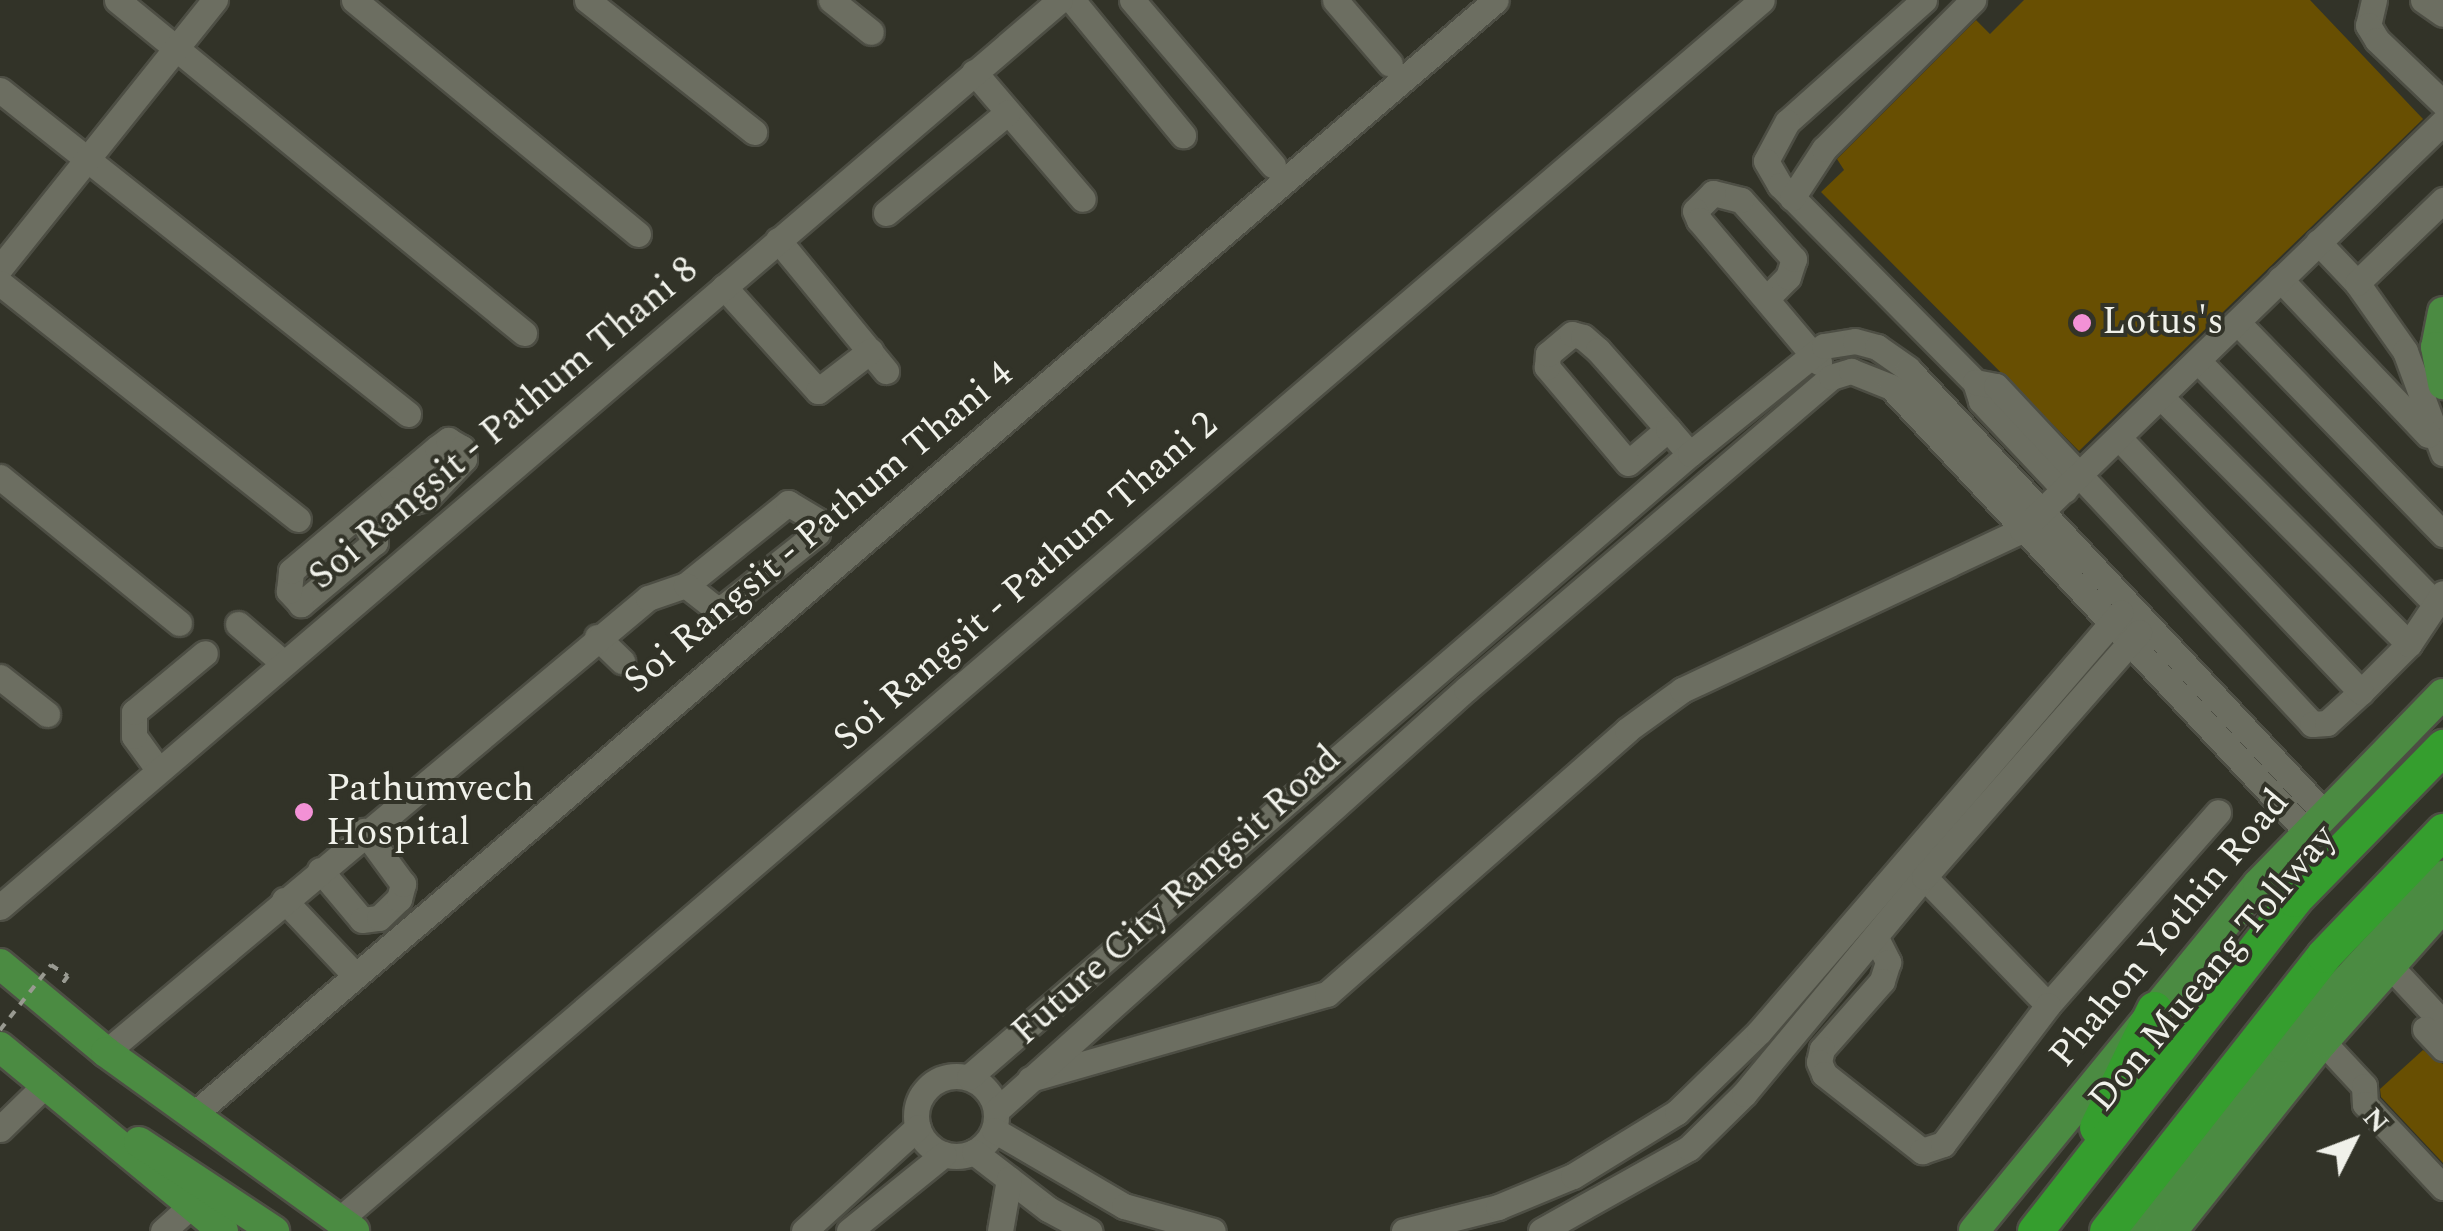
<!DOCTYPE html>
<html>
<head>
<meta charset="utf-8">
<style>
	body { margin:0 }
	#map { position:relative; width:2443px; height:1231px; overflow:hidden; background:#323328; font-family:Spectral,serif }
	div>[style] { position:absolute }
	.building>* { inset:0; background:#684f02 }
	.path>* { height:4px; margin-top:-2px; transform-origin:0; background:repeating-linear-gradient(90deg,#999a91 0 8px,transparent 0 16px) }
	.roads { filter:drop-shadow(2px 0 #4d4e44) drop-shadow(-2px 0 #4d4e44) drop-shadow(0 2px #4d4e44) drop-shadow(0 -2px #4d4e44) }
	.minor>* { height:25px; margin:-12.5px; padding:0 12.5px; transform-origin:12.5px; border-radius:12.5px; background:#6c6e61 }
	.minor>.ring { margin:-12.5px; padding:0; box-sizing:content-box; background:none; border:25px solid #6c6e61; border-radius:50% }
	.major>* { height:30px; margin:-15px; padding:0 15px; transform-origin:15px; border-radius:15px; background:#4b8b42 }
	.highway>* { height:35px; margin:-17.5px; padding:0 17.5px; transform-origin:17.5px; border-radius:17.5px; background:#359e2e }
	.path-bridge>* { height:4px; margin-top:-2px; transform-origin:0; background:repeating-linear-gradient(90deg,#999a91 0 8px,transparent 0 16px) }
	.dots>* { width:28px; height:28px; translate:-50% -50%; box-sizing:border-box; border:5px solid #323328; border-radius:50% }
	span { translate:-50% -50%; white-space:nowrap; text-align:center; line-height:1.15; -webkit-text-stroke:8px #323328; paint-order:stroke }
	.poi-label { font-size:38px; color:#f0f1ea }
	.left { translate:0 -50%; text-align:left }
	.street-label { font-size:38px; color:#f0f1ea }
	.north { position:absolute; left:2303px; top:1091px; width:100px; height:100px; -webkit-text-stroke:8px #323328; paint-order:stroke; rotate:48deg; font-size:28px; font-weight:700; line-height:40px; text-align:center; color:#f0f1ea }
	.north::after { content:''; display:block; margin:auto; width:35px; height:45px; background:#f0f1ea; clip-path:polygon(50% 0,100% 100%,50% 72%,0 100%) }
</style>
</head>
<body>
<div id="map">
	<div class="building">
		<i style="clip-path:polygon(2024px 0,2310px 0,2423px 119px,2079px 451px,1821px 192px,1844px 170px,1837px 159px,1976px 20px,1990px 34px)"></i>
		<i style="clip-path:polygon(2423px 1050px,2443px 1064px,2443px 1163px,2381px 1097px,2380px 1089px)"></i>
	</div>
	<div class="path">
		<i style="left:51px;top:965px;width:20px;rotate:33deg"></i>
		<i style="left:68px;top:976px;width:10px;rotate:127deg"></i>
	</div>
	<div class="roads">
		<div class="minor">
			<i style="left:117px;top:0;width:526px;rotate:39.29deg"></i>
			<i style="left:354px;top:0;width:368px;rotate:39.5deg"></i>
			<i style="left:587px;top:0;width:213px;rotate:38.3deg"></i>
			<i style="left:831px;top:0;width:51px;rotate:38.7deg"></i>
			<i style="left:1072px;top:0;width:175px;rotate:50.6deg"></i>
			<i style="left:1132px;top:0;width:217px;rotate:49.5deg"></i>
			<i style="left:1335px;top:0;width:84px;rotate:49.3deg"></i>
			<i style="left:1924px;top:0;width:183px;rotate:138.3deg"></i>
			<i style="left:1787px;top:122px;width:44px;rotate:118.3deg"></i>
			<i style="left:1766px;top:161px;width:28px;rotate:60deg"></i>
			<i style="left:1780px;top:185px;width:277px;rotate:45.3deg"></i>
			<i style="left:1975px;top:382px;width:20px;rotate:72deg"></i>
			<i style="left:1981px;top:401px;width:122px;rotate:46.7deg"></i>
			<i style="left:2374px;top:0;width:26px;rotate:103deg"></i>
			<i style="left:2368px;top:25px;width:17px;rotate:59deg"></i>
			<i style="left:2377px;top:40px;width:91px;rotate:43.7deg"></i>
			<i style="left:2423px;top:0;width:24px;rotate:35deg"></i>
			<i style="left:974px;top:72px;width:167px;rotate:49.4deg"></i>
			<i style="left:0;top:90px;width:521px;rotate:38.45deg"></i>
			<i style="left:1792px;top:198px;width:59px;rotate:-56.9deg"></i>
			<i style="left:1824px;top:149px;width:211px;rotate:-45deg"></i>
			<i style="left:886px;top:213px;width:158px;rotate:-39.6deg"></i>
			<i style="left:778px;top:240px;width:170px;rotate:50.5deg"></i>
			<i style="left:2318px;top:242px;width:57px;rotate:46.4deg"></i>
			<i style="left:2357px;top:283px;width:83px;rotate:54.8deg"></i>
			<i style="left:2405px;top:351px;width:109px;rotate:69.6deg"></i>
			<i style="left:0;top:268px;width:344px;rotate:-51.3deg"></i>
			<i style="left:2280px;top:279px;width:215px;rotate:46.5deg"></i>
			<i style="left:0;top:283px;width:380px;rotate:38.4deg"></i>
			<i style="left:2357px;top:283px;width:120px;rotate:-44deg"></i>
			<i style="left:724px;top:287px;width:140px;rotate:47.9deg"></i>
			<i style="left:818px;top:391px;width:66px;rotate:-37.6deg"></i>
			<i style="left:1768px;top:297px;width:28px;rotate:-45deg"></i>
			<i style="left:1788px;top:277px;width:19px;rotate:-72deg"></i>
			<i style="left:1794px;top:259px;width:79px;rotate:-131.9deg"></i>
			<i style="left:1741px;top:200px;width:29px;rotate:-166deg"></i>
			<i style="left:1713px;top:193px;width:25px;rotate:135deg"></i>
			<i style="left:1695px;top:211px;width:10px;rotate:66deg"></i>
			<i style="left:1699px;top:220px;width:186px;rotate:49.8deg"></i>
			<i style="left:2237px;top:322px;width:296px;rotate:45.8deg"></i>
			<i style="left:2198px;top:361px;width:340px;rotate:45.6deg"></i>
			<i style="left:1975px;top:382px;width:21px;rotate:11deg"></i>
			<i style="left:1996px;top:386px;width:463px;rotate:46.9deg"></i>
			<i style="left:2312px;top:724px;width:15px;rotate:-4deg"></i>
			<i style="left:2327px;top:723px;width:46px;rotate:-42.4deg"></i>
			<i style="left:2361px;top:692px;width:68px;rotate:-45deg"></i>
			<i style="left:2409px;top:644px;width:61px;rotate:-56.3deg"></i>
			<i style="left:2161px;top:397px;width:350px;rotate:44.9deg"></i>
			<i style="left:1668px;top:429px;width:52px;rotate:139.6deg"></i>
			<i style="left:1628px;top:463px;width:126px;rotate:-130.2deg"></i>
			<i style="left:1547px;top:367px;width:13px;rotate:-86deg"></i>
			<i style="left:1548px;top:354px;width:31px;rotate:-40deg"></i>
			<i style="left:1572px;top:334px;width:11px;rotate:15deg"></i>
			<i style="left:1583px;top:337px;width:20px;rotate:41deg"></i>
			<i style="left:1598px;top:350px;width:106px;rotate:48.5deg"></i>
			<i style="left:1668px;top:429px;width:33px;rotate:49deg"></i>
			<i style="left:2119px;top:438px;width:351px;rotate:46.4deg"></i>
			<i style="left:0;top:477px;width:231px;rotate:39.2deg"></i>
			<i style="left:361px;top:517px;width:29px;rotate:61deg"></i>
			<i style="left:375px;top:542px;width:97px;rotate:140deg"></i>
			<i style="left:301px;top:604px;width:18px;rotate:-133deg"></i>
			<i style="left:289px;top:591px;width:20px;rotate:-84deg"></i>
			<i style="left:291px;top:571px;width:191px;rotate:-40.1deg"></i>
			<i style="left:437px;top:448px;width:14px;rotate:-36deg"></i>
			<i style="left:448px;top:440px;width:16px;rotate:30deg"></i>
			<i style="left:462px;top:448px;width:11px;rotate:80deg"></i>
			<i style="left:464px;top:459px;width:54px;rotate:133.5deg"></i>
			<i style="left:427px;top:498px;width:13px;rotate:167deg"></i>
			<i style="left:414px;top:501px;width:25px;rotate:-153deg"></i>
			<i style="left:238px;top:624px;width:57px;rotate:40.7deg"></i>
			<i style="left:597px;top:637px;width:35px;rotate:44deg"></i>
			<i style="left:0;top:677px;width:60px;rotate:38.2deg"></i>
			<i style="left:157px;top:768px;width:39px;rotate:-126deg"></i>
			<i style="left:134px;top:736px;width:24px;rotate:-90deg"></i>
			<i style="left:134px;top:712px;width:92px;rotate:-39.7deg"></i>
			<i style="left:320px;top:870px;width:65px;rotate:50deg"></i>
			<i style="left:362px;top:920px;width:17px;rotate:-7deg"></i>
			<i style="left:379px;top:918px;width:28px;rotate:-44deg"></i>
			<i style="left:399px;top:899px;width:16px;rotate:-75deg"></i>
			<i style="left:403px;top:884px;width:66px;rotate:-126.3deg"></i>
			<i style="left:1924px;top:877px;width:178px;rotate:45.9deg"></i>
			<i style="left:2048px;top:1005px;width:257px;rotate:-48.6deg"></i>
			<i style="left:284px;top:900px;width:102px;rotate:46.6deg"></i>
			<i style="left:0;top:907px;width:1395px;rotate:-40.55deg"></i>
			<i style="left:1876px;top:938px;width:27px;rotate:63deg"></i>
			<i style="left:1888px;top:962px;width:20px;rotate:108deg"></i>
			<i style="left:1882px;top:981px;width:91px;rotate:131.4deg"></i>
			<i style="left:1822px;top:1049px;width:13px;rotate:103deg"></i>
			<i style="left:1819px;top:1062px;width:13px;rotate:67deg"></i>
			<i style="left:1824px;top:1074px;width:125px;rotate:38.2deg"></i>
			<i style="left:1922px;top:1151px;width:22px;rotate:-18deg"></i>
			<i style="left:1943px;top:1144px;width:174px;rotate:-52.9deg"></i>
			<i style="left:2389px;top:965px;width:79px;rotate:47deg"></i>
			<i style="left:2425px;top:1029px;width:26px;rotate:47deg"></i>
			<i style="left:2323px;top:1042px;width:60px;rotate:47deg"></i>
			<i style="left:2364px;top:1086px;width:18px;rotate:87deg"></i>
			<i style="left:2365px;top:1104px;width:114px;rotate:46.8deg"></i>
			<i style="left:106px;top:1052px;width:707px;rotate:-39.95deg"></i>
			<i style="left:648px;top:598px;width:40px;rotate:-18.9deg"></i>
			<i style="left:686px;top:585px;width:131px;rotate:-38.8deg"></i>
			<i style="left:788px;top:503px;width:35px;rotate:31deg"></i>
			<i style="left:818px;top:521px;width:12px;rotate:95deg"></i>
			<i style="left:817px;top:533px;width:117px;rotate:141.6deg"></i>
			<i style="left:725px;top:606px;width:10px;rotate:169deg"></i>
			<i style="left:715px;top:608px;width:37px;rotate:-142deg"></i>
			<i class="ring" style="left:916px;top:1076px;width:55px;height:55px"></i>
			<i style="left:969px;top:1077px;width:953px;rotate:-40.83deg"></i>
			<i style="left:1690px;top:454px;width:172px;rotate:-38.9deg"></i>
			<i style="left:1824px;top:346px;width:31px;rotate:-9deg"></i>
			<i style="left:1855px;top:341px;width:23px;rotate:15deg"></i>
			<i style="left:1877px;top:347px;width:38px;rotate:35deg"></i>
			<i style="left:1908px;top:369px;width:608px;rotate:46.86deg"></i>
			<i style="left:1030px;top:1079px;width:309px;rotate:-16deg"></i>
			<i style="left:1327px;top:994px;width:400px;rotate:-41.3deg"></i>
			<i style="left:1627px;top:730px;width:68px;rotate:-36deg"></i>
			<i style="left:1682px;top:690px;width:376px;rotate:-25.2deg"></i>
			<i style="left:2022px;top:530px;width:586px;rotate:-44.1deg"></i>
			<i style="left:996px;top:1111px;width:632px;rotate:-41.92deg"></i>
			<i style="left:1466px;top:689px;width:480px;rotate:-40.5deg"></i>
			<i style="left:1831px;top:377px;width:21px;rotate:-17deg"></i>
			<i style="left:1851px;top:371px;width:43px;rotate:21.8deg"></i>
			<i style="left:1891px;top:387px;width:608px;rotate:46.93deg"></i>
			<i style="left:192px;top:1116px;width:1716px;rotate:-40.56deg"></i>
			<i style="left:0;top:1129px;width:66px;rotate:-44.4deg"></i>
			<i style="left:994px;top:1130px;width:151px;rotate:30.3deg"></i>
			<i style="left:1124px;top:1206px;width:92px;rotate:15.7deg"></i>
			<i style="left:974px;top:1152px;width:93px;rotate:37.6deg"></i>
			<i style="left:1048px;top:1209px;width:47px;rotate:28.2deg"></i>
			<i style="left:339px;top:1220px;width:1874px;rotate:-40.61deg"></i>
			<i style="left:163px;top:1231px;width:38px;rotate:-42deg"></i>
			<i style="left:804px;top:1231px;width:154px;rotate:-42.4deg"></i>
			<i style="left:849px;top:1231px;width:122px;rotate:-39deg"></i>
			<i style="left:1000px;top:1231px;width:53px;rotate:-80.2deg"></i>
			<i style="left:1404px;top:1231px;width:97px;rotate:-14.3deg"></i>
			<i style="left:1498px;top:1207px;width:81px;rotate:-22.5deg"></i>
			<i style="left:1573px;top:1176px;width:122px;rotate:-31.6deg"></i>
			<i style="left:1677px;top:1112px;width:115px;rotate:-44.3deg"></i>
			<i style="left:1759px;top:1032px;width:554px;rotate:-49.24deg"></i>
			<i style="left:1541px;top:1231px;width:170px;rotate:-29.3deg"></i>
			<i style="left:1689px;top:1148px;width:77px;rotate:-44.5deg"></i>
			<i style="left:1744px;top:1094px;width:282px;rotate:-50.3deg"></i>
			<i style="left:1924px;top:877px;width:326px;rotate:-48.7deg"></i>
		</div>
		<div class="major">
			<i style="left:2443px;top:312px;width:36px;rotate:101deg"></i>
			<i style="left:2436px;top:347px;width:38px;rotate:79deg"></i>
			<i style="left:0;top:964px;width:138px;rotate:39.7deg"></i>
			<i style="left:106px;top:1052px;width:306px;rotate:35.8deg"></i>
			<i style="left:0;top:1047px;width:289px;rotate:39.5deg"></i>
			<i style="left:139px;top:1142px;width:162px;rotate:33.4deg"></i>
			<i style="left:1974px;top:1231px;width:448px;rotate:-50.7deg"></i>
			<i style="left:2258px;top:884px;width:265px;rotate:-45.8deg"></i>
			<i style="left:2140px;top:1231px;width:234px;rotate:-51.8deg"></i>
			<i style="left:2285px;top:1047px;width:233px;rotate:-47.3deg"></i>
			<i style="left:2172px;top:1231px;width:242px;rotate:-51.4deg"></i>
			<i style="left:2323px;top:1042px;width:181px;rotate:-48.4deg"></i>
		</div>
		<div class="highway">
			<i style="left:2097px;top:1127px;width:131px;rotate:-64.2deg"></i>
			<i style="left:2035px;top:1231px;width:421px;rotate:-52deg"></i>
			<i style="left:2294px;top:899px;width:213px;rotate:-45.6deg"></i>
			<i style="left:2107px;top:1231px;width:351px;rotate:-51.8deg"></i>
			<i style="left:2324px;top:955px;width:172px;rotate:-46.2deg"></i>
		</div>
	</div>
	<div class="path-bridge">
		<i style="left:0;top:1030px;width:83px;rotate:-51.9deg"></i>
	</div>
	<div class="dots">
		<i style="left:2082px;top:323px;background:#f391d6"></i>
		<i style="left:304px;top:812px;background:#f391d6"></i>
	</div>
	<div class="poi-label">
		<span class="left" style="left:2102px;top:323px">Lotus's</span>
		<span class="left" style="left:326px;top:812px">Pathumvech<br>Hospital</span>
	</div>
	<div class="street-label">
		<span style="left:504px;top:424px;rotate:-40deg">Soi Rangsit - Pathum Thani 8</span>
		<span style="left:819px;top:528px;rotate:-40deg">Soi Rangsit - Pathum Thani 4</span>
		<span style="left:1026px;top:582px;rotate:-41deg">Soi Rangsit - Pathum Thani 2</span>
		<span style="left:1177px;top:896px;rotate:-42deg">Future City Rangsit Road</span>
		<span style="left:2170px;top:929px;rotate:-50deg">Phahon Yothin Road</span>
		<span style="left:2213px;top:969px;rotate:-50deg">Don Mueang Tollway</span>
	</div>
	<div class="north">N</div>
</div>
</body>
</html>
